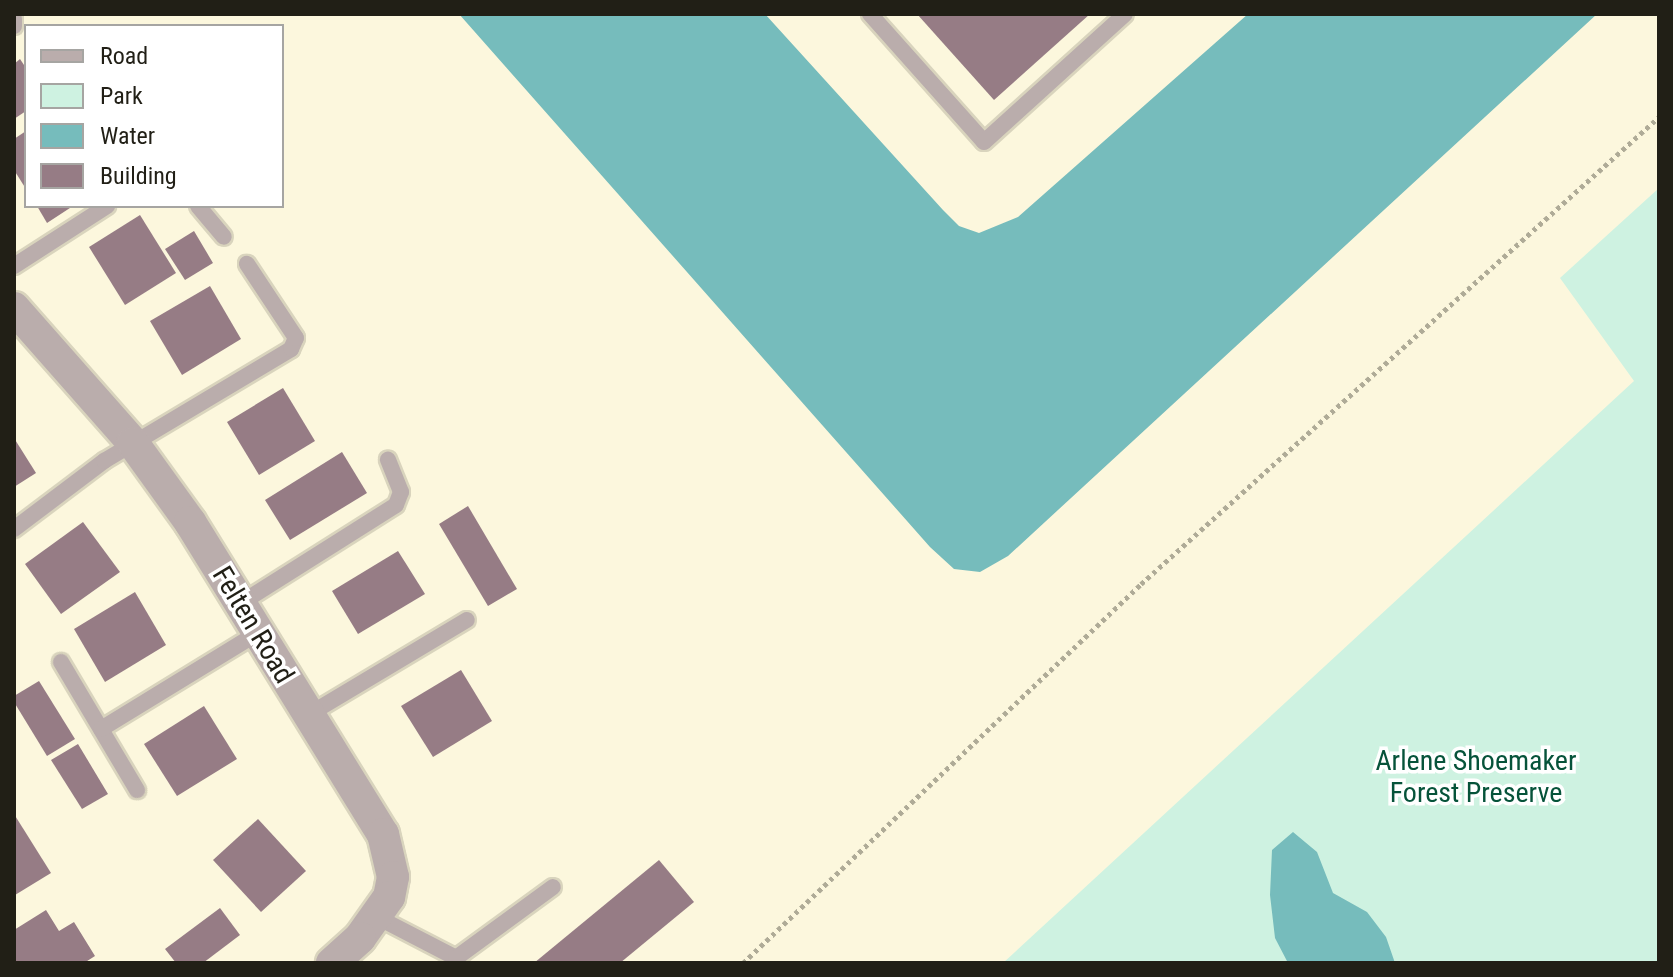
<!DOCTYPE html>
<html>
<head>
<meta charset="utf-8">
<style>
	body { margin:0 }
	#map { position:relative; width:1673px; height:977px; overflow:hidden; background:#fcf7dd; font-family:"Roboto Condensed",sans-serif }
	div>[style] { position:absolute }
	.green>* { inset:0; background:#cef2e1 }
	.water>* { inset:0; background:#76bcbc }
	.building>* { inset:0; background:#967c85 }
	.path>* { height:5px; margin-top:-2.5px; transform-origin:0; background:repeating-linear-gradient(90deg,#afab97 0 4px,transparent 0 8px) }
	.roads { filter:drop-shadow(2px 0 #d9d4bd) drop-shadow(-2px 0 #d9d4bd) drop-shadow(0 2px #d9d4bd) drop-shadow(0 -2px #d9d4bd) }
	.lane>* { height:16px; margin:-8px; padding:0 8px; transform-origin:8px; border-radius:8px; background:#baadac }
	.street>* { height:32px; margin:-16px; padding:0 16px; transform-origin:16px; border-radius:16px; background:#baadac }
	span { translate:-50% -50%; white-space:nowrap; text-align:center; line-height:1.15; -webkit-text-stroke:7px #fff; paint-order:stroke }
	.street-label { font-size:28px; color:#211f16 }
	.park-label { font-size:28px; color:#06533a }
	.frame { position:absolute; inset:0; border:16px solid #211f16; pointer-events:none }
	.legend { position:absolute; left:24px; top:24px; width:260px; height:184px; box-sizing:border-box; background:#fff; border:2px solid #a6a5a2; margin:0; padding:10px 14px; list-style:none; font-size:24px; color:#211f16 }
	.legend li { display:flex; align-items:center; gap:16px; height:40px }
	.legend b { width:40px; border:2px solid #a6a5a2 }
</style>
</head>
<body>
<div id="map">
	<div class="green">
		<i style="clip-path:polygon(1659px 188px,1659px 963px,1003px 963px,1634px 381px,1560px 278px)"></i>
	</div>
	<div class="water">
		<i style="clip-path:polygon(459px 14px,765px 14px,943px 210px,959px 226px,979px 233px,1018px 217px,1248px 14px,1597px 14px,1008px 556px,980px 572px,954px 569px,930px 547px)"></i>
		<i style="clip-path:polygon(1293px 832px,1317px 852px,1333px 893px,1367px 912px,1386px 937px,1395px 963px,1288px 963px,1275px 938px,1270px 895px,1272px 850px)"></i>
	</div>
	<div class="building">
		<i style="clip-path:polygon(917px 14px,1090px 14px,994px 100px)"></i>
		<i style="clip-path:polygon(20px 59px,26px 68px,26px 111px,14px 119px,14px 64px)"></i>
		<i style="clip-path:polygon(26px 131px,26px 189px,14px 170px,14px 139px)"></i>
		<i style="clip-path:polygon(37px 206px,73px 206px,47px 223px)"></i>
		<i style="clip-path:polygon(140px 215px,176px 273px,125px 305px,89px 247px)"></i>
		<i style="clip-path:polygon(194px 231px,213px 263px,185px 280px,165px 249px)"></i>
		<i style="clip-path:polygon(210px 286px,241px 339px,182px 375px,150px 321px)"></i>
		<i style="clip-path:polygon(283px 388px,315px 441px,259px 475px,227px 422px)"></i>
		<i style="clip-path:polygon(14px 438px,36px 473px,14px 487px)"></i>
		<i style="clip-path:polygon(342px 452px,367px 493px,290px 540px,265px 500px)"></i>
		<i style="clip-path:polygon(468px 506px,517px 589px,488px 606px,439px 524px)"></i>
		<i style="clip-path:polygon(83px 522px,120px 572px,61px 614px,25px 564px)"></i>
		<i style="clip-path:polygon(398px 551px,425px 594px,358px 634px,332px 591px)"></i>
		<i style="clip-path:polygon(135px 592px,166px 645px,105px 682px,74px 629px)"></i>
		<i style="clip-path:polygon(461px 670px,492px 721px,433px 757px,401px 706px)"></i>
		<i style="clip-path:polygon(39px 681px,75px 739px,47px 756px,14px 702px,14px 696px)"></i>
		<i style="clip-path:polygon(204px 706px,237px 759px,177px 796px,144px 744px)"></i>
		<i style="clip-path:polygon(78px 744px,108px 794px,82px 809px,51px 760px)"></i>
		<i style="clip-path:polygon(14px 814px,51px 873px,15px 895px,14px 893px)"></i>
		<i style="clip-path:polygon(258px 819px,306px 871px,261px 912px,213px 860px)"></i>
		<i style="clip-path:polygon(659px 860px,694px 902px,620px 963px,534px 963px)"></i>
		<i style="clip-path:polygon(220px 908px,240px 935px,203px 963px,176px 963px,165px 949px)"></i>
		<i style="clip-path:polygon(46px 910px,59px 931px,74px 922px,95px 956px,84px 963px,15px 963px,14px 930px)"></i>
	</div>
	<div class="path">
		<i style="left:743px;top:963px;width:550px;rotate:-43.6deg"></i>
		<i style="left:1141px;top:584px;width:697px;rotate:-42.04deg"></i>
	</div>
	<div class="roads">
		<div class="lane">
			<i style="left:870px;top:14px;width:171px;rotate:48.3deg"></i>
			<i style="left:984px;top:142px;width:190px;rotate:-42.2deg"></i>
			<i style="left:14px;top:19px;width:7px;rotate:90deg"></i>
			<i style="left:198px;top:206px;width:40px;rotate:50deg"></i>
			<i style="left:14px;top:266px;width:111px;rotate:-32.8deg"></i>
			<i style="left:14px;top:529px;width:113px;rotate:-37.1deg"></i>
			<i style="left:104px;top:461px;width:218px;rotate:-30.9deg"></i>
			<i style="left:291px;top:349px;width:12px;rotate:-66deg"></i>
			<i style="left:296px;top:338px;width:89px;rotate:-123.5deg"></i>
			<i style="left:241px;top:603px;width:183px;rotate:-32.3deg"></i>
			<i style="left:396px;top:505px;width:14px;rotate:-69deg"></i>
			<i style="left:401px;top:492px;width:35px;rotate:-112deg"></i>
			<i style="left:61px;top:662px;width:149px;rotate:59.3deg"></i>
			<i style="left:308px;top:715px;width:185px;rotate:-30.9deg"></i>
			<i style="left:101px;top:729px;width:185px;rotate:-31.5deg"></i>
			<i style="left:377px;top:917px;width:89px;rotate:27.4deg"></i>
			<i style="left:456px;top:958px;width:120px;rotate:-36.2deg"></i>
		</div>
		<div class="street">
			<i style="left:14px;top:308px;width:180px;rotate:48.6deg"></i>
			<i style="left:133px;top:443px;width:97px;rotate:54.2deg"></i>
			<i style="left:190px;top:522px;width:367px;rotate:58.3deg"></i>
			<i style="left:383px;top:834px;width:44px;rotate:76.9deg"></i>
			<i style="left:393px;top:877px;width:20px;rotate:101deg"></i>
			<i style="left:389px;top:897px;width:50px;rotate:125.3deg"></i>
			<i style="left:360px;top:938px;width:38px;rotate:138deg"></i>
		</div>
	</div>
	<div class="street-label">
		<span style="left:253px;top:625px;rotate:59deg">Felten Road</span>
	</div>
	<div class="park-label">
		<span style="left:1476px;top:777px">Arlene Shoemaker<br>Forest Preserve</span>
	</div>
	<div class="frame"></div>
	<ul class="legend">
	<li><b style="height:10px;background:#baadac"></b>Road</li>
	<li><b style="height:22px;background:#cef2e1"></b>Park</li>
	<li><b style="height:22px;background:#76bcbc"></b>Water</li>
	<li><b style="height:22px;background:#967c85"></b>Building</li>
	</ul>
</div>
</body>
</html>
